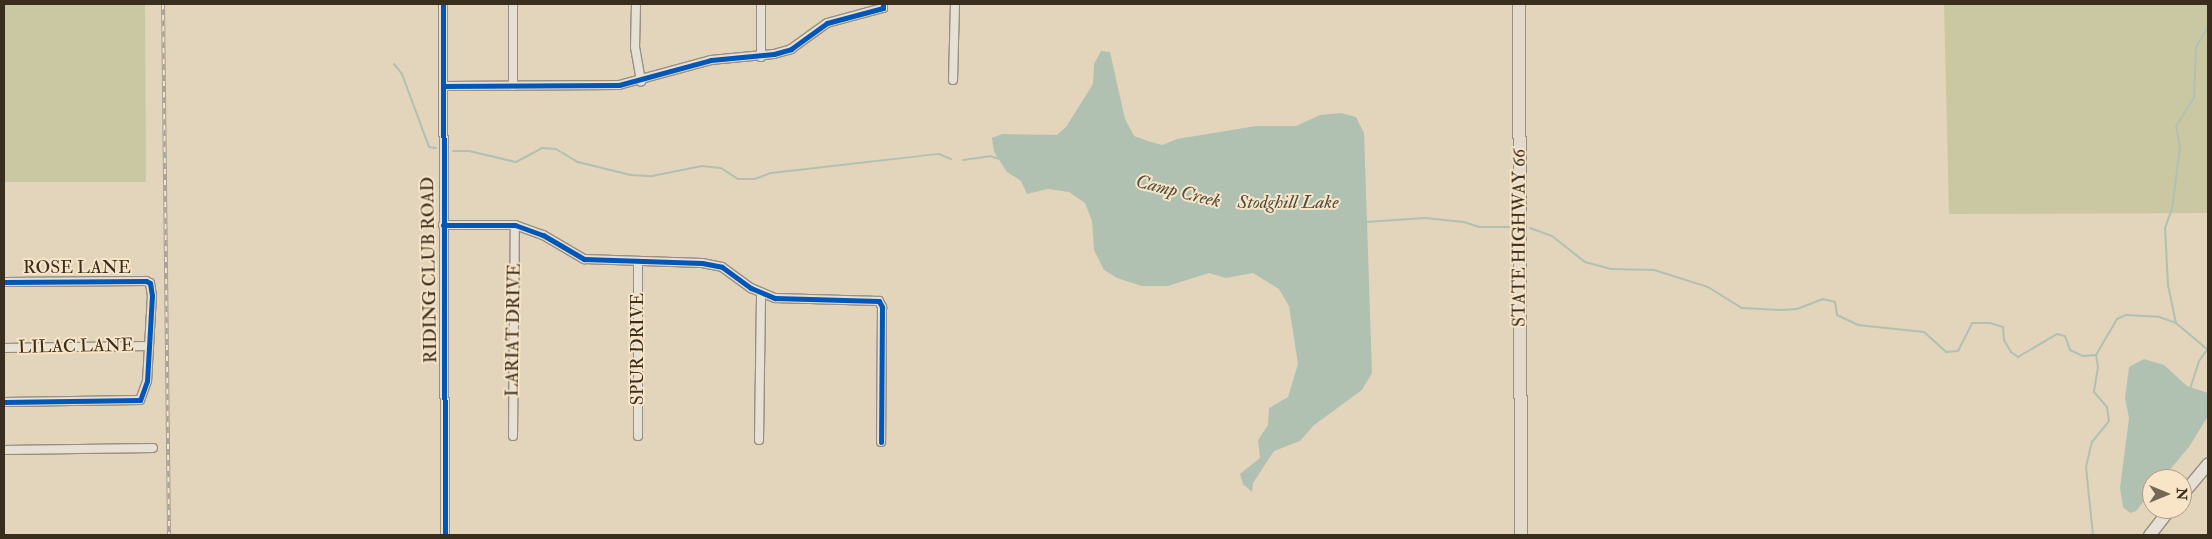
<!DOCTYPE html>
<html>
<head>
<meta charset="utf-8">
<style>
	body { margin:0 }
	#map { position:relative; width:2212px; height:539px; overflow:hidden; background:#e3d4bc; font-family:"IM FELL Double Pica",serif }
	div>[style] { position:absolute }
	.green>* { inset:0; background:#cac8a2 }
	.water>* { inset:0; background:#b1c1b1 }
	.stream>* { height:2px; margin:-1px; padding:0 1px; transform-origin:1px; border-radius:1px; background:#b1c1b1 }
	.roads { filter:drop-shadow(1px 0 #988f80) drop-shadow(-1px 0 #988f80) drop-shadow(0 1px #988f80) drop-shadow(0 -1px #988f80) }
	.street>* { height:8px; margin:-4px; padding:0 4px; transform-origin:4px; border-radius:4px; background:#e7e0d4 }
	.secondary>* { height:11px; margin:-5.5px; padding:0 5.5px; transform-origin:5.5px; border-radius:5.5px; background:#e7e0d4 }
	.primary>* { height:12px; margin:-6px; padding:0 6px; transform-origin:6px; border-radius:6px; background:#e3dacc }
	.rail>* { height:4px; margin-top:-2px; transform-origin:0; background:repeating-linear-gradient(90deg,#f8e5c8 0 5.5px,#a9a297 0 11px); box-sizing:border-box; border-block:1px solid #a9a297 }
	.cycleway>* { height:5px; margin:-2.5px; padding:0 2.5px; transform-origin:2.5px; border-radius:2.5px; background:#0057b8 }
	span { translate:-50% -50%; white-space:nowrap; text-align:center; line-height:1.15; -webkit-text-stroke:4px #f8e5c8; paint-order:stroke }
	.street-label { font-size:18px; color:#392d1e }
	.water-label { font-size:19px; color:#525042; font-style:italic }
	.frame { position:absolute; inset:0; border:5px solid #392d1e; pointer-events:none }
	.north { position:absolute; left:2142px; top:469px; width:50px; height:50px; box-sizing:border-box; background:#f8e5c8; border:1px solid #ac9b84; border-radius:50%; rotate:90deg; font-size:14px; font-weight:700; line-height:20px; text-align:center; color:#392d1e }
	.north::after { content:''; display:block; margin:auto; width:18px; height:22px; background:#746755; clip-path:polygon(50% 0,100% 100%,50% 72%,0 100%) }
</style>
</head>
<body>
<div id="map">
	<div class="green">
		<i style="clip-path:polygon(4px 4px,145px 4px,146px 182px,4px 182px)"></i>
		<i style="clip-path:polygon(1944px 4px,2208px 4px,2208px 213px,1949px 214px)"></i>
	</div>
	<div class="water">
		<i style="clip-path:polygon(1101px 51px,1110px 52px,1125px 119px,1134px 136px,1148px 141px,1162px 145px,1177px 139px,1256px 126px,1296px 126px,1320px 115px,1341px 113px,1356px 117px,1364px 133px,1372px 373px,1362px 390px,1314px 425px,1300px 441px,1274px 451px,1253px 483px,1252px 492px,1243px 484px,1240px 474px,1260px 458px,1258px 440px,1268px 425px,1269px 408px,1288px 397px,1298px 364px,1289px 306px,1279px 289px,1253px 273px,1226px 278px,1209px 273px,1168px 286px,1142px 286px,1117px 278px,1104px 270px,1094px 250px,1092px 221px,1085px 203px,1069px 192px,1048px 189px,1027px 194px,1021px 181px,1007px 172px,994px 152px,992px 138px,1002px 134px,1057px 135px,1066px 127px,1093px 84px,1094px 64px)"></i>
		<i style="clip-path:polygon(2144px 359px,2164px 365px,2187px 386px,2208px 393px,2208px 416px,2189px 447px,2162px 479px,2152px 479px,2152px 491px,2136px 511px,2130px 513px,2123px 507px,2120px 488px,2129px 418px,2125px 398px,2129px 367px)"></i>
	</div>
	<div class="stream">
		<i style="left:394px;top:64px;width:13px;rotate:51deg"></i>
		<i style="left:402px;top:74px;width:78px;rotate:69.7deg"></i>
		<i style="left:429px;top:147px;width:7px;rotate:8deg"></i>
		<i style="left:453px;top:151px;width:16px"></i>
		<i style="left:469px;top:151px;width:48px;rotate:13.2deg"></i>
		<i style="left:516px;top:162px;width:30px;rotate:-28deg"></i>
		<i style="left:542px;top:148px;width:14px;rotate:4deg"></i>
		<i style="left:556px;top:149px;width:26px;rotate:31deg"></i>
		<i style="left:578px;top:162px;width:54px;rotate:14deg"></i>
		<i style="left:630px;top:175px;width:22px;rotate:3deg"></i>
		<i style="left:652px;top:176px;width:51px;rotate:-11.3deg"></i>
		<i style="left:702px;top:166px;width:19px;rotate:6deg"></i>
		<i style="left:721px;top:168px;width:20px;rotate:33deg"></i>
		<i style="left:738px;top:179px;width:17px"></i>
		<i style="left:755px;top:179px;width:17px;rotate:-21deg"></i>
		<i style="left:771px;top:173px;width:169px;rotate:-6.5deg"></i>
		<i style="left:939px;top:154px;width:13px;rotate:23deg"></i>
		<i style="left:963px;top:160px;width:27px;rotate:-8deg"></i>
		<i style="left:990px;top:156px;width:10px;rotate:17deg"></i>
		<i style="left:1365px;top:222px;width:60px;rotate:-3.8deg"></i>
		<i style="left:1425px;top:218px;width:39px;rotate:6deg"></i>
		<i style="left:1464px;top:222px;width:16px;rotate:18deg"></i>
		<i style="left:1479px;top:227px;width:33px"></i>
		<i style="left:1530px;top:228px;width:23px;rotate:20deg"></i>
		<i style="left:1552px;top:236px;width:42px;rotate:38.2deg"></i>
		<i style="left:1585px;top:262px;width:27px;rotate:15deg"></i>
		<i style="left:1611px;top:269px;width:43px;rotate:1.3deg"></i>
		<i style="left:1654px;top:270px;width:57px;rotate:17.5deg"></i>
		<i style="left:1708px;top:287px;width:40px;rotate:32deg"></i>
		<i style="left:1742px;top:308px;width:39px;rotate:3deg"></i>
		<i style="left:1781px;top:310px;width:16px;rotate:-4deg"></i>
		<i style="left:1797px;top:309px;width:28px;rotate:-21deg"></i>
		<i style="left:1823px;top:299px;width:12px;rotate:14deg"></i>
		<i style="left:1835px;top:302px;width:13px;rotate:81deg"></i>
		<i style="left:1837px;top:315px;width:23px;rotate:25deg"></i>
		<i style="left:1858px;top:325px;width:66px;rotate:6.1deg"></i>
		<i style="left:1924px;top:332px;width:30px;rotate:42deg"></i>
		<i style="left:1946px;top:352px;width:12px;rotate:-5deg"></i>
		<i style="left:1958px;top:351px;width:31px;rotate:-63deg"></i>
		<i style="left:1972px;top:323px;width:18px"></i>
		<i style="left:1990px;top:323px;width:14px;rotate:17deg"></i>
		<i style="left:2003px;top:327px;width:13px;rotate:86deg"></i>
		<i style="left:2004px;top:340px;width:14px;rotate:60deg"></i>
		<i style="left:2011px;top:352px;width:9px;rotate:36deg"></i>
		<i style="left:2018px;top:357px;width:45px;rotate:-30.5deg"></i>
		<i style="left:2057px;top:334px;width:8px;rotate:14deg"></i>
		<i style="left:2065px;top:336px;width:15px;rotate:70deg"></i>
		<i style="left:2070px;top:350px;width:14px;rotate:25deg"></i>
		<i style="left:2083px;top:356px;width:13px;rotate:-4deg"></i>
		<i style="left:2096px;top:355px;width:42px;rotate:-59.7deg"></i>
		<i style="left:2117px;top:319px;width:10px;rotate:-24deg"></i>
		<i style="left:2126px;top:315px;width:33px;rotate:3deg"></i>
		<i style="left:2159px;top:317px;width:18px;rotate:19deg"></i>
		<i style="left:2176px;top:323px;width:42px;rotate:40.2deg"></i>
		<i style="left:2176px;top:323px;width:39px;rotate:-102deg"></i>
		<i style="left:2168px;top:285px;width:57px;rotate:-93deg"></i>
		<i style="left:2165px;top:228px;width:20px;rotate:-70deg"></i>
		<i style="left:2172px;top:209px;width:63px;rotate:-82.6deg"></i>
		<i style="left:2180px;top:147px;width:20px;rotate:-101deg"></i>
		<i style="left:2176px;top:127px;width:35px;rotate:-59deg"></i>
		<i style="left:2194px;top:97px;width:50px;rotate:-87.7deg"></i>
		<i style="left:2196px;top:47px;width:23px;rotate:-59deg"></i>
		<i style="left:2190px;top:389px;width:29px;rotate:-72deg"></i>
		<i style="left:2199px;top:361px;width:14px;rotate:-54deg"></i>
		<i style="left:2093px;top:535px;width:68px;rotate:-95.9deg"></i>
		<i style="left:2086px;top:467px;width:26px;rotate:-77deg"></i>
		<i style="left:2092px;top:442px;width:27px;rotate:-51deg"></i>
		<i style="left:2109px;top:421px;width:14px;rotate:-98deg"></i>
		<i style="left:2107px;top:407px;width:20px;rotate:-131deg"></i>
		<i style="left:2094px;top:392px;width:25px;rotate:-81deg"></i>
		<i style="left:2098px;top:367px;width:12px;rotate:-99deg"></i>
	</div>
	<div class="roads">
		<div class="street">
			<i style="left:443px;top:4px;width:531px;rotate:89.78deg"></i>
			<i style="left:513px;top:4px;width:82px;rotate:90deg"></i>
			<i style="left:636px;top:4px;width:43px;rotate:91.3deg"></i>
			<i style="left:635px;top:47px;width:35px;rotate:80deg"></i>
			<i style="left:761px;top:4px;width:53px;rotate:90deg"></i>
			<i style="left:953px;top:80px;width:76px;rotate:-88.5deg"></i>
			<i style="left:443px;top:86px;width:176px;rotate:-0.3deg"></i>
			<i style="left:619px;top:85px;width:95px;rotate:-15.2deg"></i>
			<i style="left:711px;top:60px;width:63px;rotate:-5.4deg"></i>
			<i style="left:774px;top:54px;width:18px;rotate:-16deg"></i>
			<i style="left:791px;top:49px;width:44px;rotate:-35.8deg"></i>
			<i style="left:827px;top:23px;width:58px;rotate:-15deg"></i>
			<i style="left:883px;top:8px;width:4px;rotate:-90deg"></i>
			<i style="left:443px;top:225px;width:72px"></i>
			<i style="left:515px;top:225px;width:30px;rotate:20deg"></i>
			<i style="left:543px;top:235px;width:48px;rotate:30.3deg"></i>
			<i style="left:584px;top:259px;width:118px;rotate:1.9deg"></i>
			<i style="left:702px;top:263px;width:20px;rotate:11deg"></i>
			<i style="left:722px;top:267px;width:36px;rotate:36deg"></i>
			<i style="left:751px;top:288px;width:26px;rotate:23deg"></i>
			<i style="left:775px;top:298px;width:104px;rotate:1.7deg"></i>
			<i style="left:879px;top:301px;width:7px;rotate:63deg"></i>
			<i style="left:882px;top:307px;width:135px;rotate:90.4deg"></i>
			<i style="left:638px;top:262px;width:174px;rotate:90deg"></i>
			<i style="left:4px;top:282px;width:142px;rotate:-0.4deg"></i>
			<i style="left:146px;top:281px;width:4px;rotate:27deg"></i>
			<i style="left:150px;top:283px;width:12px;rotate:81deg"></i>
			<i style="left:152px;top:295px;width:86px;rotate:93.3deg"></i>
			<i style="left:147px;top:381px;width:20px;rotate:110deg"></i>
			<i style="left:140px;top:400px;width:136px;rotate:179.2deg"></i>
			<i style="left:4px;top:348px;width:145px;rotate:-0.8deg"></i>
			<i style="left:513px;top:436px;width:211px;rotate:-89.5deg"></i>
			<i style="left:759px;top:440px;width:147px;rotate:-89.2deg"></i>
			<i style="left:4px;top:450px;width:149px;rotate:-0.8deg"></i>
		</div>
		<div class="secondary">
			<i style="left:2182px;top:494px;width:40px;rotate:-50deg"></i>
			<i style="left:2149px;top:535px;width:33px;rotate:-52deg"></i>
		</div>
		<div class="primary">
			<i style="left:1519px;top:4px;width:531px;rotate:89.78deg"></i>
		</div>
	</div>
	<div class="rail">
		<i style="left:163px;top:4px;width:531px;rotate:89.35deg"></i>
	</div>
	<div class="cycleway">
		<i style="left:443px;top:4px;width:531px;rotate:89.78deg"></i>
		<i style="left:443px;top:86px;width:176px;rotate:-0.3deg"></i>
		<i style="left:619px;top:85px;width:95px;rotate:-15.2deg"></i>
		<i style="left:711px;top:60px;width:63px;rotate:-5.4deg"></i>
		<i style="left:774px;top:54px;width:18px;rotate:-16deg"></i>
		<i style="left:791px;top:49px;width:44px;rotate:-35.8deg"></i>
		<i style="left:827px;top:23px;width:58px;rotate:-15deg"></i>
		<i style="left:883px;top:8px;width:4px;rotate:-90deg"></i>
		<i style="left:443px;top:225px;width:72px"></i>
		<i style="left:515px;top:225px;width:30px;rotate:20deg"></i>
		<i style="left:543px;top:235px;width:48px;rotate:30.3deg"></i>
		<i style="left:584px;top:259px;width:118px;rotate:1.9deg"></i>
		<i style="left:702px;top:263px;width:20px;rotate:11deg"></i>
		<i style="left:722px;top:267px;width:36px;rotate:36deg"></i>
		<i style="left:751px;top:288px;width:26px;rotate:23deg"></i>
		<i style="left:775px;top:298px;width:104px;rotate:1.7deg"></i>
		<i style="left:879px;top:301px;width:7px;rotate:63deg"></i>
		<i style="left:882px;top:307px;width:135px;rotate:90.4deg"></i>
		<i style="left:4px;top:282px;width:142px;rotate:-0.4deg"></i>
		<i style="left:146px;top:281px;width:4px;rotate:27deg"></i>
		<i style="left:150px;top:283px;width:12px;rotate:81deg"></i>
		<i style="left:152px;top:295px;width:86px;rotate:93.3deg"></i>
		<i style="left:147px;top:381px;width:20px;rotate:110deg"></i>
		<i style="left:140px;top:400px;width:136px;rotate:179.2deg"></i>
	</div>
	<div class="street-label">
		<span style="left:1520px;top:238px;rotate:-90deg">STATE HIGHWAY 66</span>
		<span style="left:77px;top:268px">ROSE LANE</span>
		<span style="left:430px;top:270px;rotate:-91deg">RIDING CLUB ROAD</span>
		<span style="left:514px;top:330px;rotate:-89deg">LARIAT DRIVE</span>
		<span style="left:76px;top:347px;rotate:-1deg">LILAC LANE</span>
		<span style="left:638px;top:349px;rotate:-90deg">SPUR DRIVE</span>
	</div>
	<div class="water-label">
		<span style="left:1178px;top:192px;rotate:14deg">Camp Creek</span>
		<span style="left:1288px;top:203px">Stodghill Lake</span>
	</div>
	<div class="frame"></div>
	<div class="north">N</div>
</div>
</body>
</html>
